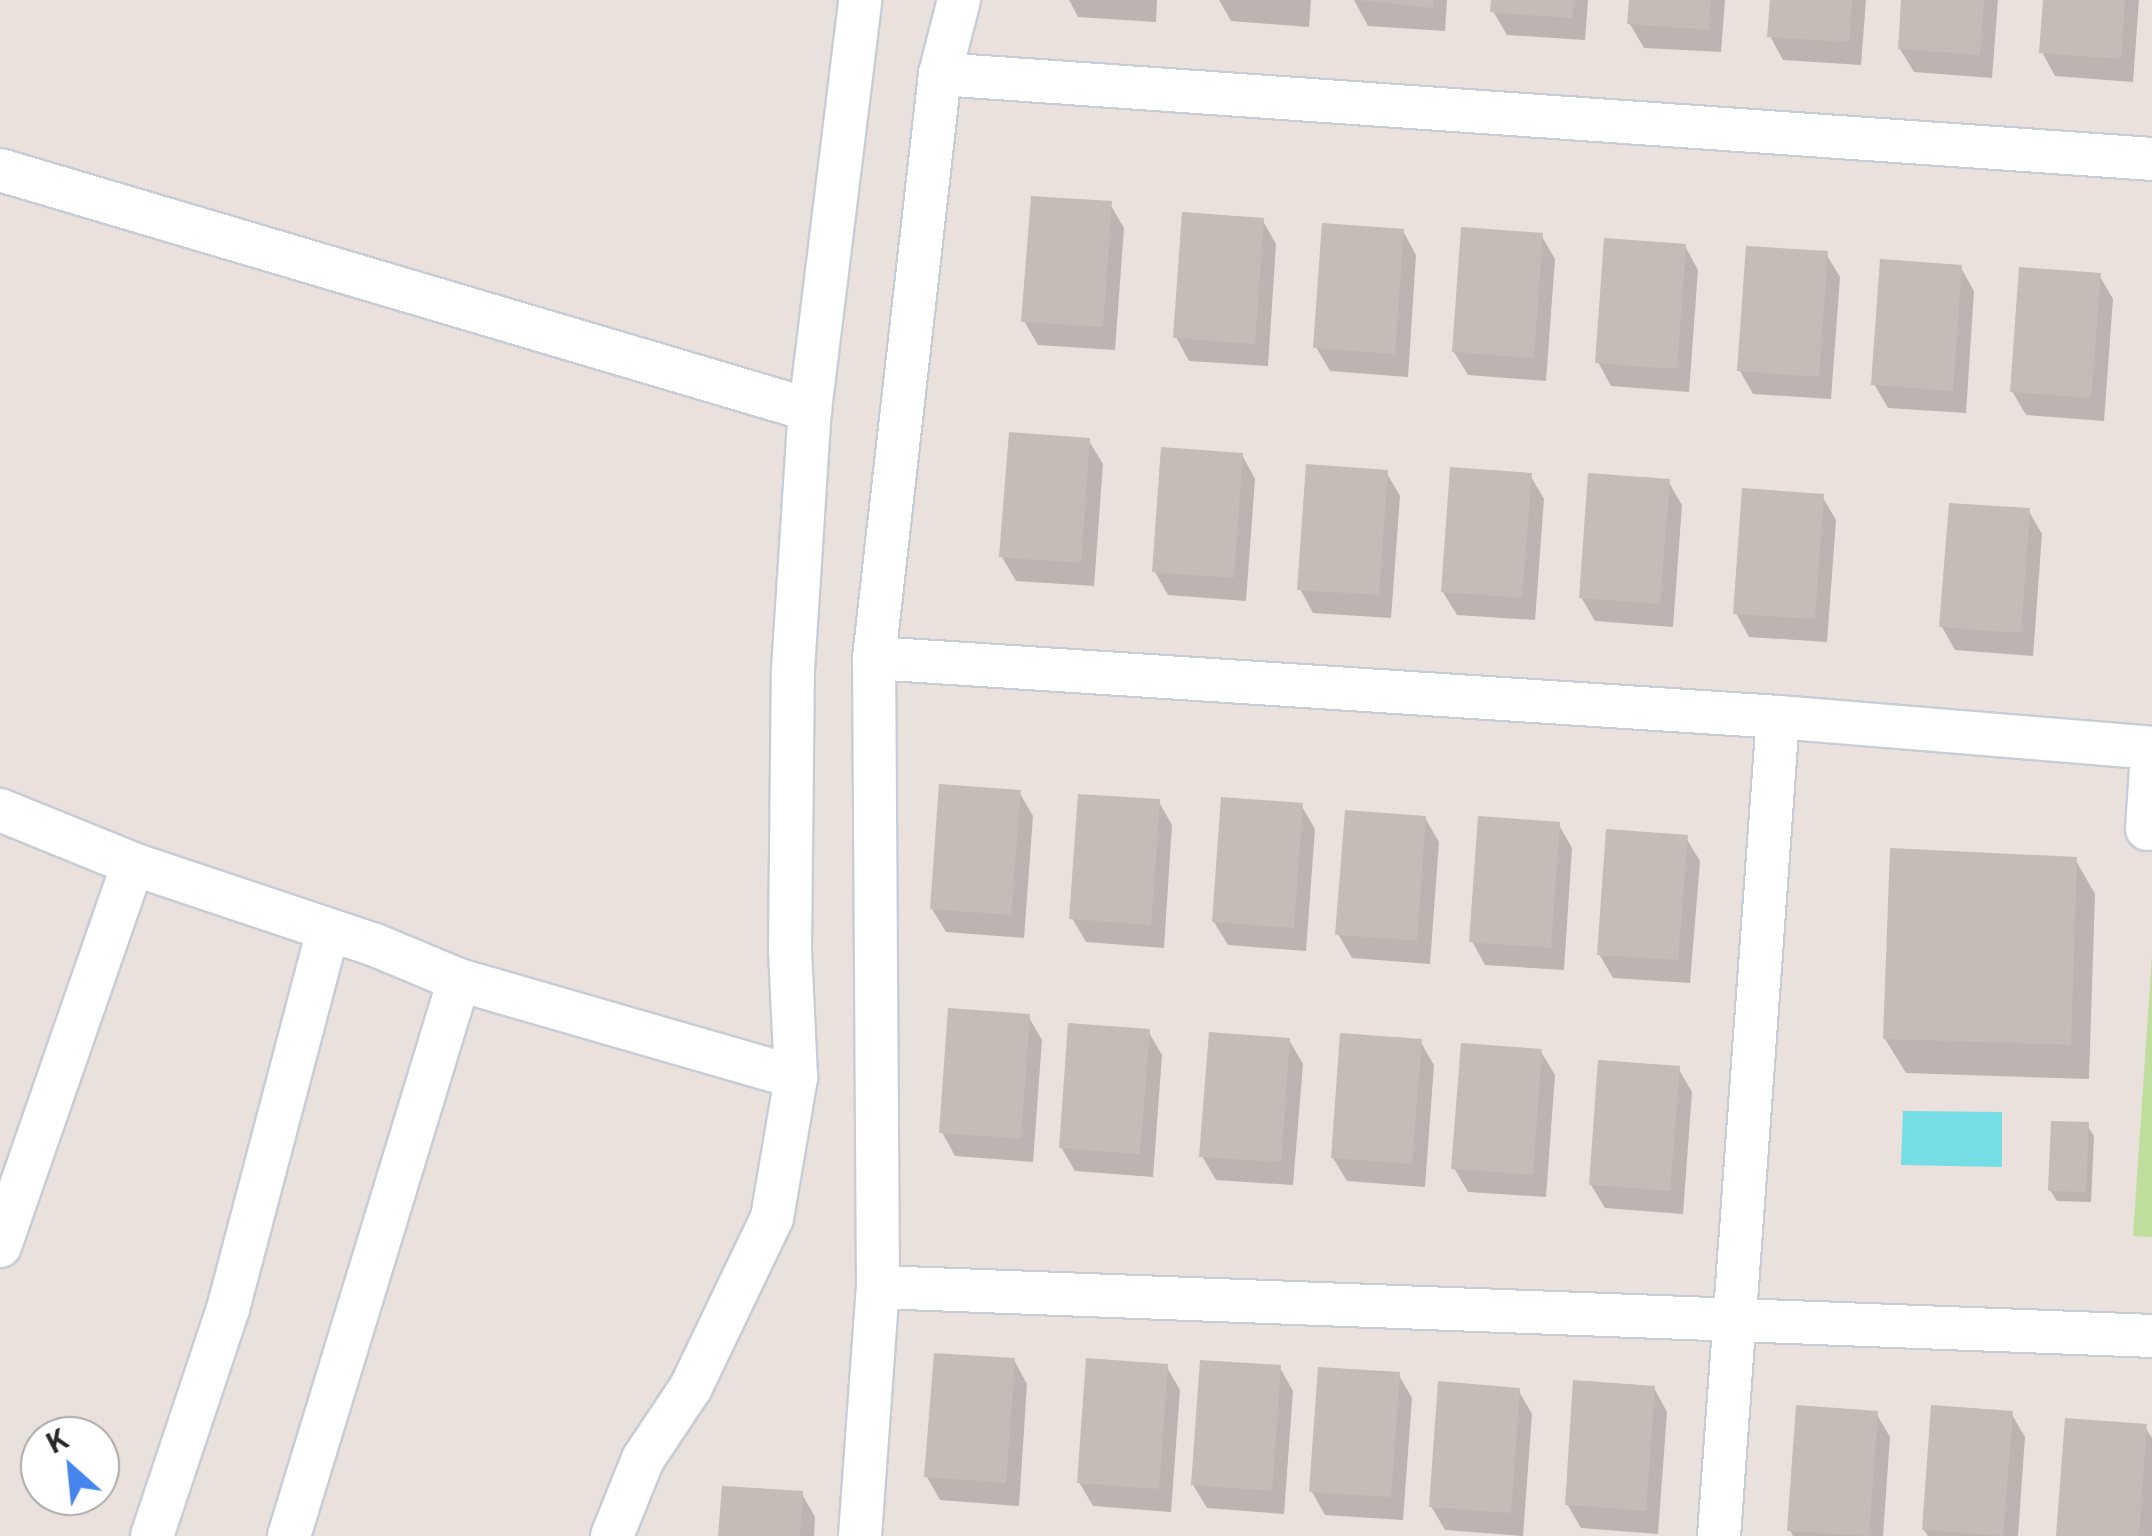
<!DOCTYPE html>
<html>
<head>
<meta charset="utf-8">
<style>
	body { margin:0 }
	#map { position:relative; width:2152px; height:1536px; overflow:hidden; background:#eae1dc; font-family:"Public Sans",sans-serif }
	div>[style] { position:absolute }
	.green>* { inset:0; background:#bfdd9c }
	.water>* { inset:0; background:#75dde5 }
	.shadow>* { inset:0; background:#0003 }
	.building>* { inset:0; background:#c3bcb7 }
	.roads { filter:drop-shadow(2px 0 #c7cdd6) drop-shadow(-2px 0 #c7cdd6) drop-shadow(0 2px #c7cdd6) drop-shadow(0 -2px #c7cdd6) }
	.minor>* { height:42px; margin:-21px; padding:0 21px; transform-origin:21px; border-radius:21px; background:#fff }
	span { translate:-50% -50%; white-space:nowrap; text-align:center; line-height:1.15; -webkit-text-stroke:8px #fff; paint-order:stroke }
	.north { position:absolute; left:20px; top:1416px; width:100px; height:100px; box-sizing:border-box; background:#fff; border:2px solid #a9a9a9; border-radius:50%; rotate:333deg; font-size:28px; font-weight:700; line-height:40px; text-align:center; color:#292929 }
	.north::after { content:''; display:block; margin:auto; width:35px; height:45px; background:#4685ed; clip-path:polygon(50% 0,100% 100%,50% 72%,0 100%) }
</style>
</head>
<body>
<div id="map">
	<div class="green">
		<i style="clip-path:polygon(2152px 955px,2152px 1237px,2133px 1236px)"></i>
	</div>
	<div class="water">
		<i style="clip-path:polygon(1903px 1111px,2002px 1112px,2002px 1167px,1901px 1165px)"></i>
	</div>
	<div class="shadow">
		<i style="clip-path:polygon(1069px 0,1157px 0,1156px 22px,1078px 17px)"></i>
		<i style="clip-path:polygon(1219px 0,1311px 0,1309px 27px,1231px 21px)"></i>
		<i style="clip-path:polygon(1354px 0,1447px 0,1445px 31px,1368px 26px)"></i>
		<i style="clip-path:polygon(1494px 0,1588px 0,1585px 40px,1507px 35px,1493px 11px)"></i>
		<i style="clip-path:polygon(1632px 0,1725px 0,1721px 52px,1644px 48px,1630px 24px)"></i>
		<i style="clip-path:polygon(1772px 0,1866px 0,1861px 65px,1783px 60px,1770px 36px)"></i>
		<i style="clip-path:polygon(1904px 0,1998px 0,1992px 78px,1914px 72px,1900px 49px)"></i>
		<i style="clip-path:polygon(2045px 0,2139px 0,2133px 82px,2055px 76px,2042px 52px)"></i>
		<i style="clip-path:polygon(1110px 204px,1124px 228px,1115px 350px,1038px 345px,1024px 321px)"></i>
		<i style="clip-path:polygon(1263px 221px,1276px 244px,1268px 366px,1189px 361px,1176px 337px)"></i>
		<i style="clip-path:polygon(1403px 231px,1416px 255px,1408px 377px,1330px 371px,1316px 347px)"></i>
		<i style="clip-path:polygon(1541px 235px,1555px 259px,1546px 381px,1468px 375px,1454px 352px)"></i>
		<i style="clip-path:polygon(1685px 246px,1698px 270px,1689px 392px,1611px 386px,1598px 362px)"></i>
		<i style="clip-path:polygon(1826px 254px,1840px 277px,1831px 399px,1753px 394px,1740px 371px)"></i>
		<i style="clip-path:polygon(1961px 268px,1974px 291px,1966px 413px,1888px 408px,1874px 384px)"></i>
		<i style="clip-path:polygon(2099px 275px,2113px 299px,2104px 421px,2026px 415px,2012px 391px)"></i>
		<i style="clip-path:polygon(1089px 441px,1103px 464px,1094px 586px,1016px 581px,1002px 557px)"></i>
		<i style="clip-path:polygon(1242px 455px,1255px 479px,1246px 601px,1168px 595px,1155px 572px)"></i>
		<i style="clip-path:polygon(1386px 472px,1400px 496px,1391px 618px,1313px 613px,1300px 589px)"></i>
		<i style="clip-path:polygon(1530px 475px,1544px 499px,1535px 620px,1457px 615px,1443px 592px)"></i>
		<i style="clip-path:polygon(1668px 481px,1682px 505px,1673px 627px,1595px 621px,1581px 597px)"></i>
		<i style="clip-path:polygon(1822px 496px,1836px 520px,1827px 642px,1749px 637px,1736px 613px)"></i>
		<i style="clip-path:polygon(2028px 510px,2042px 534px,2033px 656px,1955px 650px,1942px 627px)"></i>
		<i style="clip-path:polygon(1019px 792px,1033px 816px,1024px 938px,946px 932px,932px 909px)"></i>
		<i style="clip-path:polygon(1159px 802px,1172px 825px,1164px 948px,1086px 942px,1072px 918px)"></i>
		<i style="clip-path:polygon(1301px 805px,1315px 829px,1306px 951px,1228px 945px,1214px 922px)"></i>
		<i style="clip-path:polygon(1425px 818px,1439px 842px,1430px 964px,1352px 958px,1338px 934px)"></i>
		<i style="clip-path:polygon(1559px 825px,1572px 848px,1564px 970px,1485px 965px,1472px 941px)"></i>
		<i style="clip-path:polygon(1686px 838px,1700px 861px,1690px 983px,1613px 978px,1599px 954px)"></i>
		<i style="clip-path:polygon(2075px 859px,2095px 894px,2089px 1079px,1906px 1073px,1885px 1039px)"></i>
		<i style="clip-path:polygon(1028px 1016px,1042px 1040px,1033px 1162px,955px 1156px,942px 1132px)"></i>
		<i style="clip-path:polygon(1148px 1031px,1162px 1055px,1153px 1177px,1075px 1171px,1061px 1147px)"></i>
		<i style="clip-path:polygon(1289px 1040px,1303px 1064px,1293px 1185px,1216px 1180px,1202px 1156px)"></i>
		<i style="clip-path:polygon(1420px 1041px,1434px 1065px,1425px 1187px,1347px 1181px,1333px 1158px)"></i>
		<i style="clip-path:polygon(1541px 1052px,1555px 1075px,1546px 1197px,1468px 1192px,1454px 1168px)"></i>
		<i style="clip-path:polygon(1678px 1068px,1692px 1092px,1683px 1214px,1605px 1208px,1591px 1185px)"></i>
		<i style="clip-path:polygon(2087px 1125px,2094px 1136px,2091px 1202px,2057px 1201px,2050px 1190px)"></i>
		<i style="clip-path:polygon(1014px 1360px,1027px 1384px,1019px 1506px,940px 1500px,927px 1477px)"></i>
		<i style="clip-path:polygon(1166px 1366px,1180px 1390px,1171px 1512px,1093px 1506px,1079px 1482px)"></i>
		<i style="clip-path:polygon(1280px 1368px,1293px 1391px,1284px 1514px,1207px 1508px,1193px 1485px)"></i>
		<i style="clip-path:polygon(1398px 1374px,1412px 1398px,1403px 1520px,1325px 1515px,1312px 1492px)"></i>
		<i style="clip-path:polygon(1654px 1388px,1667px 1412px,1658px 1534px,1581px 1528px,1567px 1504px)"></i>
		<i style="clip-path:polygon(1518px 1390px,1532px 1414px,1523px 1536px,1445px 1530px,1431px 1506px)"></i>
		<i style="clip-path:polygon(1876px 1413px,1890px 1437px,1883px 1536px,1793px 1536px,1790px 1530px)"></i>
		<i style="clip-path:polygon(2011px 1413px,2025px 1437px,2018px 1536px,1928px 1536px,1924px 1530px)"></i>
		<i style="clip-path:polygon(2145px 1427px,2152px 1438px,2152px 1536px,2059px 1536px)"></i>
		<i style="clip-path:polygon(802px 1494px,815px 1517px,814px 1536px,721px 1536px)"></i>
	</div>
	<div class="building">
		<i style="clip-path:polygon(1358px 0,1433px 0,1433px 8px)"></i>
		<i style="clip-path:polygon(1491px 0,1574px 0,1572px 18px,1490px 12px)"></i>
		<i style="clip-path:polygon(1629px 0,1711px 0,1709px 30px,1627px 24px)"></i>
		<i style="clip-path:polygon(1770px 0,1852px 0,1849px 42px,1767px 37px)"></i>
		<i style="clip-path:polygon(1901px 0,1984px 0,1980px 55px,1898px 49px)"></i>
		<i style="clip-path:polygon(2043px 0,2125px 0,2121px 59px,2039px 53px)"></i>
		<i style="clip-path:polygon(1031px 196px,1112px 201px,1103px 327px,1021px 322px)"></i>
		<i style="clip-path:polygon(1182px 212px,1264px 218px,1255px 344px,1173px 338px)"></i>
		<i style="clip-path:polygon(1322px 223px,1404px 229px,1395px 354px,1313px 348px)"></i>
		<i style="clip-path:polygon(1461px 227px,1543px 233px,1534px 358px,1452px 352px)"></i>
		<i style="clip-path:polygon(1604px 238px,1686px 244px,1677px 369px,1595px 363px)"></i>
		<i style="clip-path:polygon(1746px 246px,1828px 251px,1819px 377px,1737px 371px)"></i>
		<i style="clip-path:polygon(1880px 259px,1962px 265px,1953px 391px,1871px 385px)"></i>
		<i style="clip-path:polygon(2019px 267px,2101px 273px,2091px 398px,2010px 392px)"></i>
		<i style="clip-path:polygon(1009px 432px,1090px 438px,1081px 563px,999px 557px)"></i>
		<i style="clip-path:polygon(1161px 447px,1243px 453px,1234px 578px,1152px 572px)"></i>
		<i style="clip-path:polygon(1306px 464px,1388px 470px,1379px 595px,1297px 590px)"></i>
		<i style="clip-path:polygon(1450px 467px,1532px 473px,1522px 598px,1441px 592px)"></i>
		<i style="clip-path:polygon(1588px 473px,1670px 479px,1660px 604px,1579px 598px)"></i>
		<i style="clip-path:polygon(1742px 488px,1824px 494px,1815px 619px,1733px 614px)"></i>
		<i style="clip-path:polygon(1949px 503px,2030px 508px,2021px 633px,1939px 627px)"></i>
		<i style="clip-path:polygon(939px 784px,1021px 790px,1011px 915px,930px 909px)"></i>
		<i style="clip-path:polygon(1078px 794px,1160px 799px,1151px 925px,1069px 919px)"></i>
		<i style="clip-path:polygon(1221px 797px,1303px 803px,1294px 928px,1212px 922px)"></i>
		<i style="clip-path:polygon(1345px 810px,1426px 816px,1417px 941px,1335px 935px)"></i>
		<i style="clip-path:polygon(1478px 816px,1560px 822px,1551px 948px,1469px 942px)"></i>
		<i style="clip-path:polygon(1606px 829px,1688px 835px,1678px 960px,1597px 955px)"></i>
		<i style="clip-path:polygon(1890px 848px,2077px 857px,2071px 1045px,1883px 1039px)"></i>
		<i style="clip-path:polygon(948px 1008px,1030px 1014px,1021px 1139px,939px 1133px)"></i>
		<i style="clip-path:polygon(1068px 1023px,1150px 1029px,1140px 1154px,1059px 1148px)"></i>
		<i style="clip-path:polygon(1209px 1032px,1290px 1038px,1281px 1162px,1199px 1157px)"></i>
		<i style="clip-path:polygon(1340px 1033px,1422px 1039px,1412px 1164px,1331px 1158px)"></i>
		<i style="clip-path:polygon(1461px 1043px,1542px 1049px,1533px 1175px,1451px 1169px)"></i>
		<i style="clip-path:polygon(1598px 1060px,1680px 1066px,1670px 1191px,1589px 1185px)"></i>
		<i style="clip-path:polygon(2051px 1121px,2089px 1122px,2086px 1192px,2048px 1191px)"></i>
		<i style="clip-path:polygon(934px 1353px,1015px 1358px,1006px 1483px,924px 1477px)"></i>
		<i style="clip-path:polygon(1086px 1358px,1168px 1364px,1159px 1489px,1077px 1483px)"></i>
		<i style="clip-path:polygon(1200px 1360px,1281px 1365px,1272px 1491px,1191px 1485px)"></i>
		<i style="clip-path:polygon(1318px 1367px,1400px 1372px,1391px 1497px,1309px 1492px)"></i>
		<i style="clip-path:polygon(1573px 1380px,1655px 1386px,1646px 1511px,1565px 1505px)"></i>
		<i style="clip-path:polygon(1438px 1381px,1520px 1388px,1511px 1513px,1429px 1507px)"></i>
		<i style="clip-path:polygon(1796px 1405px,1878px 1411px,1869px 1536px,1787px 1531px)"></i>
		<i style="clip-path:polygon(1931px 1405px,2013px 1411px,2003px 1536px,1922px 1530px)"></i>
		<i style="clip-path:polygon(2065px 1418px,2147px 1424px,2139px 1536px,2056px 1536px)"></i>
		<i style="clip-path:polygon(722px 1486px,803px 1491px,800px 1536px,718px 1536px)"></i>
	</div>
	<div class="roads">
		<div class="minor">
			<i style="left:940px;top:74px;width:1215px;rotate:4.01deg"></i>
			<i style="left:0;top:170px;width:845px;rotate:16.5deg"></i>
			<i style="left:874px;top:658px;width:906px;rotate:3.73deg"></i>
			<i style="left:1778px;top:717px;width:375px;rotate:4.7deg"></i>
			<i style="left:0;top:810px;width:144px;rotate:22.1deg"></i>
			<i style="left:133px;top:864px;width:255px;rotate:18.5deg"></i>
			<i style="left:375px;top:945px;width:91px;rotate:22.6deg"></i>
			<i style="left:459px;top:980px;width:351px;rotate:16.1deg"></i>
			<i style="left:2147px;top:829px;width:75px;rotate:-86.2deg"></i>
			<i style="left:0;top:1246px;width:404px;rotate:-70.8deg"></i>
			<i style="left:878px;top:1287px;width:1275px;rotate:2.2deg"></i>
			<i style="left:152px;top:1536px;width:239px;rotate:-71.5deg"></i>
			<i style="left:228px;top:1309px;width:391px;rotate:-75.2deg"></i>
			<i style="left:289px;top:1536px;width:581px;rotate:-73deg"></i>
			<i style="left:612px;top:1536px;width:83px;rotate:-68.1deg"></i>
			<i style="left:643px;top:1459px;width:87px;rotate:-56.3deg"></i>
			<i style="left:691px;top:1387px;width:187px;rotate:-64.4deg"></i>
			<i style="left:772px;top:1218px;width:143px;rotate:-80.3deg"></i>
			<i style="left:796px;top:1077px;width:129px;rotate:-92.7deg"></i>
			<i style="left:790px;top:948px;width:278px;rotate:-89.4deg"></i>
			<i style="left:793px;top:670px;width:261px;rotate:-86.3deg"></i>
			<i style="left:810px;top:410px;width:413px;rotate:-83deg"></i>
			<i style="left:860px;top:1536px;width:250px;rotate:-85.9deg"></i>
			<i style="left:878px;top:1287px;width:629px;rotate:-90.36deg"></i>
			<i style="left:874px;top:658px;width:588px;rotate:-83.55deg"></i>
			<i style="left:940px;top:74px;width:76px;rotate:-75.6deg"></i>
			<i style="left:1719px;top:1536px;width:821px;rotate:-85.88deg"></i>
		</div>
	</div>
	<div class="north">K</div>
</div>
</body>
</html>
